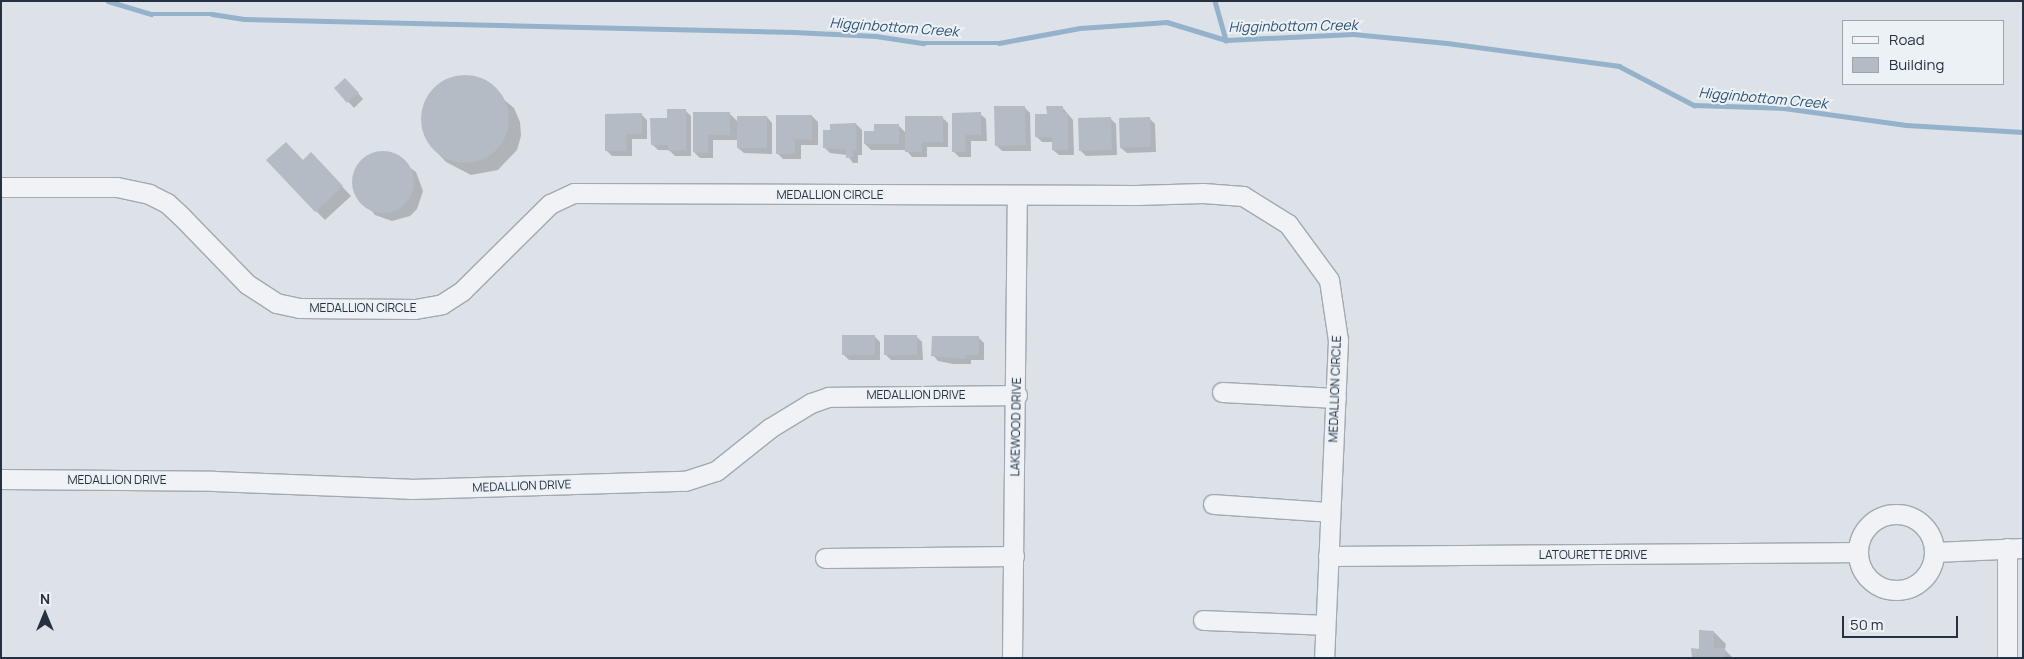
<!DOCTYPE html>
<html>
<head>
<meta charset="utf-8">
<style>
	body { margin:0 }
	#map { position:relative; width:2024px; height:659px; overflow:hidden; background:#dde2e8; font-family:Manrope,sans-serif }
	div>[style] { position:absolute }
	.shadow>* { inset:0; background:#0003 }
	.stream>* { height:4.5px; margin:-2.25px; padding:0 2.25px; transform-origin:2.25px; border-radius:2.25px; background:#95b2cb }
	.building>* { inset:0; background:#b4bbc5 }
	.round { border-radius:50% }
	.roads { filter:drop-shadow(1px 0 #a2a9b2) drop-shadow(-1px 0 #a2a9b2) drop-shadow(0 1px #a2a9b2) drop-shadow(0 -1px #a2a9b2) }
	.minor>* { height:19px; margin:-9.5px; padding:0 9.5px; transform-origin:9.5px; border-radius:9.5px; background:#f0f2f6 }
	.minor>.ring { margin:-9.5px; padding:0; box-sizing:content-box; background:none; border:19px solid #f0f2f6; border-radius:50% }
	span { translate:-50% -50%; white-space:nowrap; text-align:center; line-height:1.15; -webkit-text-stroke:4px #ecf1f6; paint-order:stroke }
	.street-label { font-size:12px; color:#253040 }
	.water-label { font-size:14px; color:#2c5276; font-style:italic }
	.frame { position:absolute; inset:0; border:2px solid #253040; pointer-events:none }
	.legend { position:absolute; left:1842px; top:20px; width:162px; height:65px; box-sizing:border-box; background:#ecf1f6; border:1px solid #9ca4ad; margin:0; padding:6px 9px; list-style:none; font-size:15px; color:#253040 }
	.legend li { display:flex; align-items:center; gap:10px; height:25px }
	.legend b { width:25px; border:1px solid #9ca4ad }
	.north { position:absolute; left:20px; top:589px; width:50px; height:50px; -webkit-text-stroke:4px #ecf1f6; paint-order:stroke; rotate:0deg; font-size:14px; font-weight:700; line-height:20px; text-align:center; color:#253040 }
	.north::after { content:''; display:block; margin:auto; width:18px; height:22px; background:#253040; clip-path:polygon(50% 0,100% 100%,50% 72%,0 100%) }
	.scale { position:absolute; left:1842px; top:616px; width:116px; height:22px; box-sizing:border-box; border:2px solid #253040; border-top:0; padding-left:6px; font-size:15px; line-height:18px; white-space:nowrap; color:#253040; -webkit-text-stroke:4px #ecf1f6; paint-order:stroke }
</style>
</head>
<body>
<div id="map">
	<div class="shadow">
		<i style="clip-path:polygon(478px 78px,514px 108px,520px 122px,521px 136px,517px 150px,498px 170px,471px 175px,446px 162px,434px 149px,426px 138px,423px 110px,437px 86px,449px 79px)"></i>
		<i style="clip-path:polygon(351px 85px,363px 99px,354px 108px,336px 88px)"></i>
		<i style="clip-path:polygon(1024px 107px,1030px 113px,1031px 151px,1002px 151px,996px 145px)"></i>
		<i style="clip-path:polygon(1062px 107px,1073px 120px,1074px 155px,1059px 155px,1053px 150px,1053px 142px,1042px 142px,1036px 136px,1048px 115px)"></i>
		<i style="clip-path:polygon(685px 110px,691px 116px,691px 156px,675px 156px,669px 150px,658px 150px,652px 144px,669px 119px)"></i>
		<i style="clip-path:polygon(641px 114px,647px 120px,647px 139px,632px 139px,632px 156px,612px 156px,606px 150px)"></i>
		<i style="clip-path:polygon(695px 114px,730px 114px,738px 122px,767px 117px,772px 123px,772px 154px,744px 153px,738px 148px,738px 140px,713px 140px,713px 158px,700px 158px,694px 152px)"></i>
		<i style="clip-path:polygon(953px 114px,980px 114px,986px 119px,987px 141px,971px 141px,971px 157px,959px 157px,953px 151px)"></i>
		<i style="clip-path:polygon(812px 116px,818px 122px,818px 145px,801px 145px,801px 159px,783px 159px,777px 153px)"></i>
		<i style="clip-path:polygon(942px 117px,948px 123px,948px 147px,927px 147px,927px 157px,912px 157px,906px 150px,871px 150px,865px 144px,875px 132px,898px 125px,906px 133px)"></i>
		<i style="clip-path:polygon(1110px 118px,1116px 124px,1117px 155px,1086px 156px,1080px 150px)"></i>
		<i style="clip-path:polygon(1149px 118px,1155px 124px,1156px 152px,1127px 153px,1121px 148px)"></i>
		<i style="clip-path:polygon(856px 124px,862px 130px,862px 155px,858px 155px,858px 163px,853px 163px,847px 155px,830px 153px,824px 147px)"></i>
		<i style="clip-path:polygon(388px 152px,416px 172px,423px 191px,417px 209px,410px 216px,392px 221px,375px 215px,355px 190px,355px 172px,368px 156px)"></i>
		<i style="clip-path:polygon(303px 162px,320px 163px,351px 196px,325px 220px,316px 211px)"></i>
		<i style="clip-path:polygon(874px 336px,880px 342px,880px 360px,849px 360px,843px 354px)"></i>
		<i style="clip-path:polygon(916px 336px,922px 342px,923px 360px,891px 360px,885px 354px)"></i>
		<i style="clip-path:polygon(978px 337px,984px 343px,984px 360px,971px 360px,971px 364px,953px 364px,938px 361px,933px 355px)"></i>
		<i style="clip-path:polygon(1714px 632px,1726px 644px,1725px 650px,1733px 658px,1693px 658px)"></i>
	</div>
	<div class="stream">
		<i style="left:108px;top:1px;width:45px;rotate:16.8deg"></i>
		<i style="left:151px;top:14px;width:61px"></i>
		<i style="left:212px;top:14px;width:32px;rotate:9deg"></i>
		<i style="left:244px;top:19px;width:550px;rotate:1.35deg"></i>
		<i style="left:794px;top:32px;width:82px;rotate:2.8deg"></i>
		<i style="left:876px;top:36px;width:48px;rotate:8.5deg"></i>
		<i style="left:923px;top:43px;width:76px"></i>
		<i style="left:999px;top:43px;width:82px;rotate:-10.5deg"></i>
		<i style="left:1080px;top:28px;width:87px;rotate:-3.9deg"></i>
		<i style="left:1167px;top:22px;width:62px;rotate:17deg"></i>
		<i style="left:1226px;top:40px;width:127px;rotate:-2.7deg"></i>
		<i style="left:1353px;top:34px;width:94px;rotate:5.5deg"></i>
		<i style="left:1447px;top:43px;width:174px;rotate:7.6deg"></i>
		<i style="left:1619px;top:66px;width:85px;rotate:27.5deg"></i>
		<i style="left:1694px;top:105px;width:90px;rotate:1.9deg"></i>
		<i style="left:1784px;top:108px;width:123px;rotate:7.9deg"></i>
		<i style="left:1906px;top:125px;width:117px;rotate:3.4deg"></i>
		<i style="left:1215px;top:1px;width:41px;rotate:74.2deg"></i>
	</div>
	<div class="building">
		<i class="round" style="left:421px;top:75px;width:88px;height:88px"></i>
		<i style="clip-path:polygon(345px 78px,359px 93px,347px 103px,334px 88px)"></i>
		<i style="clip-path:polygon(994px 106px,1025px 106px,1026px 145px,995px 146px)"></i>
		<i style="clip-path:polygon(1046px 106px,1063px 106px,1063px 113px,1068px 113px,1068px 150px,1052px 150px,1052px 137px,1035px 137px,1035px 114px,1047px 114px)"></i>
		<i style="clip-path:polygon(667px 109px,686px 109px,686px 150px,668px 151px,668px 145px,651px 145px,650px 118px,667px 118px)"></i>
		<i style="clip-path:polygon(693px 112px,730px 112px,730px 135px,708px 135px,708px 153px,693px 152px)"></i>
		<i style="clip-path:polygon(981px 112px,981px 135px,965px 135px,966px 152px,952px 152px,952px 113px)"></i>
		<i style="clip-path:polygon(642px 113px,642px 134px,626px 134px,627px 151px,605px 151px,605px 114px)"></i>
		<i style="clip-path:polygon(776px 115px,812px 115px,812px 140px,795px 139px,795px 154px,776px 154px)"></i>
		<i style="clip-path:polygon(737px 116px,767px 116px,767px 148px,737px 148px)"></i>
		<i style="clip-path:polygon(905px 116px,943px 116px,943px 142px,922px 142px,922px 152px,905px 152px)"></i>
		<i style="clip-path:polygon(1111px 117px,1112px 150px,1079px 151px,1078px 118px)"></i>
		<i style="clip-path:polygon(1150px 117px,1151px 147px,1120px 148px,1119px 118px)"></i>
		<i style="clip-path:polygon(856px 123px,857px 150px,853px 150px,853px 157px,846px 158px,846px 150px,823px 148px,823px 130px,830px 130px,830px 124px)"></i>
		<i style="clip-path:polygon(874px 124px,899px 124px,899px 144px,864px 144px,864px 131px,874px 131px)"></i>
		<i style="clip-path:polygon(286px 142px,303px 160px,311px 152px,343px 186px,315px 212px,266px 160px)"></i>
		<i class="round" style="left:352px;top:151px;width:62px;height:62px"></i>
		<i style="clip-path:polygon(842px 335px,875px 335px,875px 355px,842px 355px)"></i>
		<i style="clip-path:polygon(884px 335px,917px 335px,917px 355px,884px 355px)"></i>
		<i style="clip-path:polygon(932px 336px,979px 336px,979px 355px,966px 355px,965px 359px,931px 356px)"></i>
		<i style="clip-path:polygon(1699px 630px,1714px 631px,1714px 648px,1725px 648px,1725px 658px,1692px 658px,1691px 648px,1699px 649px)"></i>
	</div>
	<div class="roads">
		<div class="minor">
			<i style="left:1px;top:187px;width:116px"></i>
			<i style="left:117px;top:187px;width:33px;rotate:12deg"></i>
			<i style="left:149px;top:194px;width:20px;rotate:27deg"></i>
			<i style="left:167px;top:203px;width:19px;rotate:43deg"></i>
			<i style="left:181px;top:216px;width:95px;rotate:45.9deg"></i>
			<i style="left:247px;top:284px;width:35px;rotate:33deg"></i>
			<i style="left:276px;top:303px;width:24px;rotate:12deg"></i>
			<i style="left:299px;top:308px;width:116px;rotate:0.5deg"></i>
			<i style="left:415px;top:309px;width:27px;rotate:-10deg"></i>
			<i style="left:442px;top:304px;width:24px;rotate:-33deg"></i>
			<i style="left:462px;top:291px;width:124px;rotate:-44.7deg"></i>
			<i style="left:550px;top:204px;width:26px;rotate:-25deg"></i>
			<i style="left:574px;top:193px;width:562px;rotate:0.2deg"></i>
			<i style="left:1136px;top:195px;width:67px;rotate:-1.7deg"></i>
			<i style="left:1203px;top:193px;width:40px;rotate:4.3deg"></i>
			<i style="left:1243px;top:196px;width:53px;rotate:31.9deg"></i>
			<i style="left:1288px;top:224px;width:69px;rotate:53.8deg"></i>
			<i style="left:1329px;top:280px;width:61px;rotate:81.5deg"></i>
			<i style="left:1338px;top:340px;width:318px;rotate:92.5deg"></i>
			<i style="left:1222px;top:392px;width:114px;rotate:3deg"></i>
			<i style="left:1px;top:479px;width:213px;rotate:0.5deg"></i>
			<i style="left:214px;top:481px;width:196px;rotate:2.3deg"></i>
			<i style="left:410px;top:489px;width:275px;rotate:-1.7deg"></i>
			<i style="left:685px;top:481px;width:33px;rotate:-18deg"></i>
			<i style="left:716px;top:471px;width:69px;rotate:-38.5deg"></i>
			<i style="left:770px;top:428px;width:48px;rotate:-31.4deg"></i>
			<i style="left:811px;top:403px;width:18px;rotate:-19deg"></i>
			<i style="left:828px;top:397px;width:189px;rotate:-0.6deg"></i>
			<i style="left:1213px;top:504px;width:117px;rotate:3.9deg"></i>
			<i class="ring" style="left:1858px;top:514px;width:57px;height:57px"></i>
			<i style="left:1935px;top:552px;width:88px;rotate:-2.6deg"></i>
			<i style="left:1328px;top:556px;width:530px;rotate:-0.43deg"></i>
			<i style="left:825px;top:558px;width:189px;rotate:-0.6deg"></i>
			<i style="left:1203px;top:620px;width:122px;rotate:2.3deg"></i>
			<i style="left:1012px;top:658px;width:463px;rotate:-89.4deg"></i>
			<i style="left:2007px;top:658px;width:110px;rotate:-90deg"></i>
		</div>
	</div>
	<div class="street-label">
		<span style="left:830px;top:195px">MEDALLION CIRCLE</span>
		<span style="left:363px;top:308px">MEDALLION CIRCLE</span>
		<span style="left:1335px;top:389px;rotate:-88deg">MEDALLION CIRCLE</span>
		<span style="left:916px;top:395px">MEDALLION DRIVE</span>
		<span style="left:1016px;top:427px;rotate:-89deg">LAKEWOOD DRIVE</span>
		<span style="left:117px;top:480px">MEDALLION DRIVE</span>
		<span style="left:522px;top:486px;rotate:-2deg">MEDALLION DRIVE</span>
		<span style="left:1593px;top:555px">LATOURETTE DRIVE</span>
	</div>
	<div class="water-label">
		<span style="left:1293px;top:26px;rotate:-1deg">Higginbottom Creek</span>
		<span style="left:894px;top:27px;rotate:4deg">Higginbottom Creek</span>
		<span style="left:1763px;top:98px;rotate:5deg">Higginbottom Creek</span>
	</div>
	<div class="frame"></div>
	<ul class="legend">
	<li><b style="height:6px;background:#f0f2f6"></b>Road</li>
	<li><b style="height:14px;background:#b4bbc5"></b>Building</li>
	</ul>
	<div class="north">N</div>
	<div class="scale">50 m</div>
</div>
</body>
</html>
